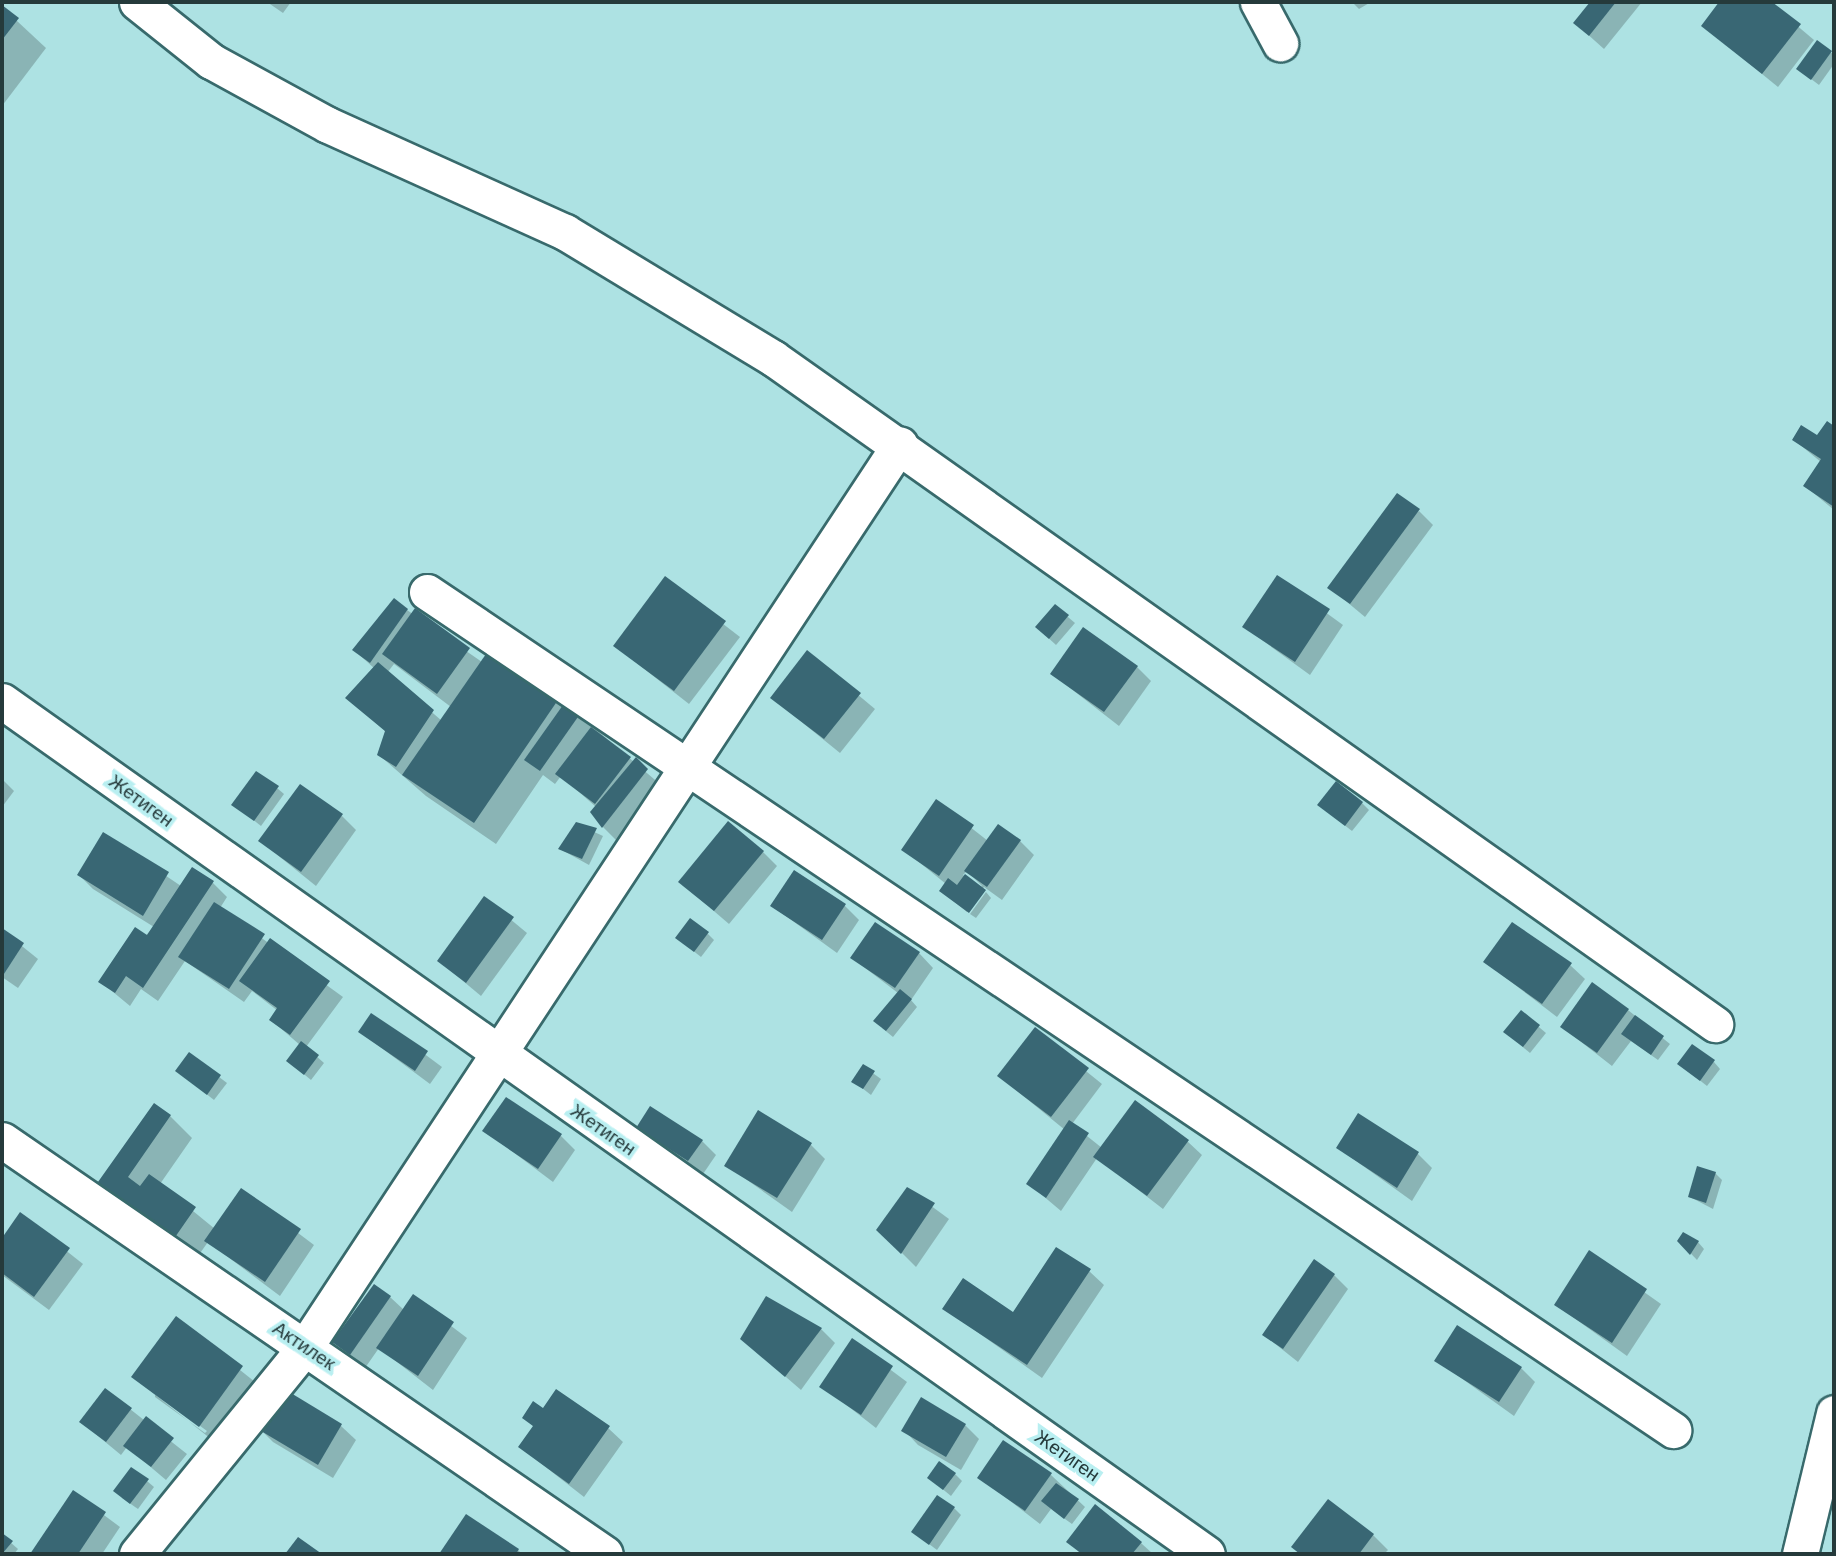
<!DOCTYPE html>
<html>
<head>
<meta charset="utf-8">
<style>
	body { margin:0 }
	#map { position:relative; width:1836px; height:1556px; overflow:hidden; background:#ade2e3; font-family:Helvetica,sans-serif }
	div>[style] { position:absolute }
	.shadow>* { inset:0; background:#0003 }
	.building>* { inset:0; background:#396774 }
	.roads { filter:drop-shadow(2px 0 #386a6c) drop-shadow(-2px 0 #386a6c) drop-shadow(0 2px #386a6c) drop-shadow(0 -2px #386a6c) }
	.street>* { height:35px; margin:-17.5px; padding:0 17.5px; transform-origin:17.5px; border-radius:17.5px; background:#fff }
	span { translate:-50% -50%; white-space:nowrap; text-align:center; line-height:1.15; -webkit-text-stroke:7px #b9eff1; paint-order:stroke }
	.street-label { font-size:19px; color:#253a3b }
	.frame { position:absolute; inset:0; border:4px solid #253a3b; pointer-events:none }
</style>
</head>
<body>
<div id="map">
	<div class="shadow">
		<i style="clip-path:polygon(267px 2px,291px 2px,283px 13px)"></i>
		<i style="clip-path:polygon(1371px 2px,1359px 9px,1352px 2px)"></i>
		<i style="clip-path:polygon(1592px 2px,1642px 2px,1604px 49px,1575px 23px)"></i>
		<i style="clip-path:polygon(1722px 2px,1769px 2px,1814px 40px,1778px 87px,1703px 26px)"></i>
		<i style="clip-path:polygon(2px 7px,46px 48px,2px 106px)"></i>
		<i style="clip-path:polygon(1817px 42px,1834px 55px,1834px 64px,1819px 85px,1798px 69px)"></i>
		<i style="clip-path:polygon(1827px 424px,1834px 428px,1834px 510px,1805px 486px,1821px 462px,1794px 440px,1818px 438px)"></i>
		<i style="clip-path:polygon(1419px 511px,1433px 525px,1365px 617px,1329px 587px)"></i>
		<i style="clip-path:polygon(1277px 577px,1343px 625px,1310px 675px,1244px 627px)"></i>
		<i style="clip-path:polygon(665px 579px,740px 637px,689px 704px,615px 646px)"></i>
		<i style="clip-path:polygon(1055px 606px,1075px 623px,1056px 645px,1044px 634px)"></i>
		<i style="clip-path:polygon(evenodd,407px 610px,482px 662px,559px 698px,661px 785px,617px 841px,603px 827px,596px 807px,561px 776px,555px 784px,543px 775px,496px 844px,426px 796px,379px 755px,386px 732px,348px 698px,375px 669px,354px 650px,407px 610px,394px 664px,451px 707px,442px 721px,387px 673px,394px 664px)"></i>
		<i style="clip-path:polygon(808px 653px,875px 709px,840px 753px,772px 698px)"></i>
		<i style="clip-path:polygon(1137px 667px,1151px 681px,1119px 726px,1052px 674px)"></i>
		<i style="clip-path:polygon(2px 779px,14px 791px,2px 807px)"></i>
		<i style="clip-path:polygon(277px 788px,284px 794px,261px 826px,234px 805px)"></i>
		<i style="clip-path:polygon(evenodd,937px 801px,988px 841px,1020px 841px,1034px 855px,1002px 900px,984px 887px,967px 912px,941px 891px,946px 884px,903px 849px,937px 801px,967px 871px,982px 886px,980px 888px,963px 875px,967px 871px)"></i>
		<i style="clip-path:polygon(1362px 803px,1369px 810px,1352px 831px,1326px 811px)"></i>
		<i style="clip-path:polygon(342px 816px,356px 830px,316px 886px,260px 841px)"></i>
		<i style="clip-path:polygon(577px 824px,603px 836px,589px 865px,560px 849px)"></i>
		<i style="clip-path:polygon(104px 834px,181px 886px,213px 883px,227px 897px,220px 908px,343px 997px,306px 1047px,324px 1063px,311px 1080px,288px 1061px,300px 1045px,271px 1020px,278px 1011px,252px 991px,244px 1002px,185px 961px,158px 1001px,141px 989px,130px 1006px,101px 982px,154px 927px,93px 889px,79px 875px)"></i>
		<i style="clip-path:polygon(763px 852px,777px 866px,729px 924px,680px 882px)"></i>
		<i style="clip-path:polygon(986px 892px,991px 898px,976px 918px,970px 914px)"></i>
		<i style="clip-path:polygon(485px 898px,527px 933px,481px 996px,439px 961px)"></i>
		<i style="clip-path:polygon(772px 906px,845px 906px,859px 920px,837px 953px)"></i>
		<i style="clip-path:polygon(2px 930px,38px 959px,18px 988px,2px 977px)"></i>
		<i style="clip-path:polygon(708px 934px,714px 940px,701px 957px,677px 938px)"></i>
		<i style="clip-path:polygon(919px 953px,933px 968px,911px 1000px,917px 1007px,893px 1037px,882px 1028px,898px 993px,852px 958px)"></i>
		<i style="clip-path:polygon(1485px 962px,1570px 965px,1585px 979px,1557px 1017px)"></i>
		<i style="clip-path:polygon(1628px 1010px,1670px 1044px,1658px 1060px,1631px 1041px,1612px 1066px,1562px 1027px)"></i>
		<i style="clip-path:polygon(1521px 1012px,1546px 1033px,1530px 1053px,1512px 1038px)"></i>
		<i style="clip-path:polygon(372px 1015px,442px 1067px,430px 1084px,360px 1032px)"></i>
		<i style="clip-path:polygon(1035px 1030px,1102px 1084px,1072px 1124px,1102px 1148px,1187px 1141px,1202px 1155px,1163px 1209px,1097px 1158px,1061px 1211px,1029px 1184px,1065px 1130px,999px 1076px)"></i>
		<i style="clip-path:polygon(189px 1054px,227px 1083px,214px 1100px,177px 1071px)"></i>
		<i style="clip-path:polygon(1714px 1062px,1720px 1069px,1707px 1086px,1679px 1064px)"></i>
		<i style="clip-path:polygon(863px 1066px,881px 1079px,871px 1095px,853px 1081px)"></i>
		<i style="clip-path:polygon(170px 1116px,192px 1138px,160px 1184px,215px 1229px,241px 1190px,314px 1245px,280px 1296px,208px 1242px,193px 1263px,95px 1189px)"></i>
		<i style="clip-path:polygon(638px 1127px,702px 1141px,716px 1155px,703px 1174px)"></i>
		<i style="clip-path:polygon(485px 1131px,561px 1136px,575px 1150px,553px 1182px)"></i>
		<i style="clip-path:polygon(811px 1145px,825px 1159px,792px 1212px,726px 1165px)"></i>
		<i style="clip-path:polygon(1338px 1148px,1418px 1154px,1432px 1168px,1412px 1201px)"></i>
		<i style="clip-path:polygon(1715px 1173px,1722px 1180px,1713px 1209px,1690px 1197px)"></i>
		<i style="clip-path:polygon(908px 1189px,949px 1219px,916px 1267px,878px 1229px)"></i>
		<i style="clip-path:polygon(21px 1215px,83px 1264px,49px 1310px,2px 1275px,2px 1241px)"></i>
		<i style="clip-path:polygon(1679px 1241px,1698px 1242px,1704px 1249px,1697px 1260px)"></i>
		<i style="clip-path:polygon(1589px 1253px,1661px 1304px,1627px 1356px,1556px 1305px)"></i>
		<i style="clip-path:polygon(1089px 1271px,1104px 1285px,1042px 1378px,945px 1309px,1014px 1314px)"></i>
		<i style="clip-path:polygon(1334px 1275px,1348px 1289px,1298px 1362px,1264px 1335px)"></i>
		<i style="clip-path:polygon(390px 1297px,404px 1310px,413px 1297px,467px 1338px,433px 1390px,379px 1348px,365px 1368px,334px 1342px)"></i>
		<i style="clip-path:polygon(evenodd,176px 1319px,264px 1389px,221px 1447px,133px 1377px,176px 1319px,155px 1393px,207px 1431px,205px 1433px,155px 1397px,155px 1393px)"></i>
		<i style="clip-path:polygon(821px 1329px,835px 1343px,801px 1390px,742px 1339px)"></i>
		<i style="clip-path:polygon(852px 1341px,907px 1382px,876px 1428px,822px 1386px)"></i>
		<i style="clip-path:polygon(1436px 1360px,1521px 1368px,1535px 1382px,1514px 1416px)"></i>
		<i style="clip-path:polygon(281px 1390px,341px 1426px,356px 1440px,333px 1478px,273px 1442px,258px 1427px)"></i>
		<i style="clip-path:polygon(130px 1409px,187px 1454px,166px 1480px,127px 1447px,121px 1455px,81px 1422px)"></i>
		<i style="clip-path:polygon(544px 1410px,608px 1428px,623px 1442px,584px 1497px,520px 1447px,534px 1427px,524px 1417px)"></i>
		<i style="clip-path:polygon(965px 1425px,979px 1439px,961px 1470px,918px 1445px,904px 1430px)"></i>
		<i style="clip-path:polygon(955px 1474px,962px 1481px,951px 1496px,929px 1478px)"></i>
		<i style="clip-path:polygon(1051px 1475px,1085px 1507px,1072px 1524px,1051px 1509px,1040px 1524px,979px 1477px)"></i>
		<i style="clip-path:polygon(147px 1481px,154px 1487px,138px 1509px,122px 1498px)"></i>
		<i style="clip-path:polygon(73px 1492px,120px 1527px,102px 1554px,33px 1554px)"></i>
		<i style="clip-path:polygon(1329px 1501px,1373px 1535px,1388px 1550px,1384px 1554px,1300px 1554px,1293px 1547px)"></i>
		<i style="clip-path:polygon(1096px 1507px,1141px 1543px,1153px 1554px,1081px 1554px,1068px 1541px)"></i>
		<i style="clip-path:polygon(954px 1508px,961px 1515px,937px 1550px,913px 1532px)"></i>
		<i style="clip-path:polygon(467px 1516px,518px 1550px,522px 1554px,441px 1554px)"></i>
		<i style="clip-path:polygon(2px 1535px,18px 1549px,14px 1554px,2px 1554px)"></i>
	</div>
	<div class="building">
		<i style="clip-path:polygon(1590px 2px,1616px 2px,1589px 36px,1573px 23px)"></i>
		<i style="clip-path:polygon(1719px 2px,1772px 2px,1801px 24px,1762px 74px,1701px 26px)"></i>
		<i style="clip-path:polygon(2px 5px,19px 18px,2px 40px)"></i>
		<i style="clip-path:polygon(1817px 40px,1832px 51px,1811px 80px,1796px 69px)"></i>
		<i style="clip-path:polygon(1827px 421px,1834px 426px,1834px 507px,1803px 486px,1821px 459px,1792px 440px,1801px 425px,1817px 435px)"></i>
		<i style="clip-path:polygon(1397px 493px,1420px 509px,1350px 604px,1327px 588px)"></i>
		<i style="clip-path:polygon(1277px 575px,1330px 609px,1295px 662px,1242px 627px)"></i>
		<i style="clip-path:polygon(665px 576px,726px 621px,674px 691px,613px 646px)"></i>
		<i style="clip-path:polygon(394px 598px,408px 609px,370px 663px,352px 650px)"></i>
		<i style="clip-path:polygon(1055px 604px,1069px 615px,1049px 639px,1035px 627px)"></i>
		<i style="clip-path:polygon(415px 608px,470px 648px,437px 694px,382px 654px)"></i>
		<i style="clip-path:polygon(1083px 627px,1138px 666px,1104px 712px,1050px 674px)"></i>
		<i style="clip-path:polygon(807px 650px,861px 693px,824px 739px,770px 698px)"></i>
		<i style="clip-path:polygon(486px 654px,560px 697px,474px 823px,402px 775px)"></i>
		<i style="clip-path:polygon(378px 662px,434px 710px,396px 767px,377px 755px,385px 731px,345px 698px)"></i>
		<i style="clip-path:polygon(563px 705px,580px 714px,540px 771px,524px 760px)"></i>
		<i style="clip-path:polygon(591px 727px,631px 757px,595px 804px,555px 774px)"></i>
		<i style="clip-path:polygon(636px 757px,648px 769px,602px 828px,590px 812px)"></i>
		<i style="clip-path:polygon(256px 771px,279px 786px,254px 821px,231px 805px)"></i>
		<i style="clip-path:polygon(1336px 781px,1363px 802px,1345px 826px,1317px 805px)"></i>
		<i style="clip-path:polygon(300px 784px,343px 814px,301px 872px,258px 841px)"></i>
		<i style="clip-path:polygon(936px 799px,974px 825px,939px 876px,901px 850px)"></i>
		<i style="clip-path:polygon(728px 821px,764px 851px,714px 911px,678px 882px)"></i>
		<i style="clip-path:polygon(576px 822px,597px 828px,582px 859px,558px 849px)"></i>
		<i style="clip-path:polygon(998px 824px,1021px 840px,987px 887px,964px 871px)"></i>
		<i style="clip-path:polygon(103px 832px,169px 872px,143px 916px,77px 875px)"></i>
		<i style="clip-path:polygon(192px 867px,214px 881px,143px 988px,126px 976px,115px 993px,98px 982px,135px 927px,147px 935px)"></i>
		<i style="clip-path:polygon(794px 870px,846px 904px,822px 940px,770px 906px)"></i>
		<i style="clip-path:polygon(965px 874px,986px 890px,969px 913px,939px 891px,948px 878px,957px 885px)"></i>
		<i style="clip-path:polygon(484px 896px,514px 917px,466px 983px,437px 961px)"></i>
		<i style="clip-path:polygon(214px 902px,265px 934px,229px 989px,178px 957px)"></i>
		<i style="clip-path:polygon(690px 918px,709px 932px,694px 952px,675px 938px)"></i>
		<i style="clip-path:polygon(875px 922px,920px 952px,895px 988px,850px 958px)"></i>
		<i style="clip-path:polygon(1512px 922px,1572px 963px,1542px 1004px,1483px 962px)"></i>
		<i style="clip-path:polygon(2px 928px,24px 943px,2px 977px)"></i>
		<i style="clip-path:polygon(270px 938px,330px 981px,290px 1035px,269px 1020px,277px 1008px,239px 981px)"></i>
		<i style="clip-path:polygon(1592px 982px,1629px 1009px,1597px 1053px,1560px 1027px)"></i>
		<i style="clip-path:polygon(900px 989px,912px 999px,886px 1031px,873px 1021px)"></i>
		<i style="clip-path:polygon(1521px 1010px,1540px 1025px,1523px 1047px,1503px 1032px)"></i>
		<i style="clip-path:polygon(371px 1013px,428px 1051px,415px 1071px,358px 1032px)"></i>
		<i style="clip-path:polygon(1635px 1015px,1664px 1036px,1651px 1055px,1621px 1034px)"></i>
		<i style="clip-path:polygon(1035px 1027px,1089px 1068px,1051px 1117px,997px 1076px)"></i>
		<i style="clip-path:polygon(301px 1041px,319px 1055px,304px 1075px,286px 1061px)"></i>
		<i style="clip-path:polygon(1692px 1044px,1715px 1060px,1700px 1081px,1677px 1064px)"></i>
		<i style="clip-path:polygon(189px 1052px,221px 1075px,207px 1095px,175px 1071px)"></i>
		<i style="clip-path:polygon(863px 1064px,875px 1071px,863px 1089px,851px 1082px)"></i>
		<i style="clip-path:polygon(506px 1097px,562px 1134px,538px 1169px,482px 1131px)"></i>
		<i style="clip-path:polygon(1135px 1100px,1189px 1140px,1147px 1196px,1093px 1157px)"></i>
		<i style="clip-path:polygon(154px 1103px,171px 1115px,128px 1177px,140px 1186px,149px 1174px,196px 1207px,171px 1243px,93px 1189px)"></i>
		<i style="clip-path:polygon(650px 1106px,703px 1140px,688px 1161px,636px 1128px)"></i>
		<i style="clip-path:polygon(758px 1110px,812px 1143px,777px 1198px,724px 1166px)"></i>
		<i style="clip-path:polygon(1358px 1113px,1419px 1152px,1397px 1188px,1336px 1148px)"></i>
		<i style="clip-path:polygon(1069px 1120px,1089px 1133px,1046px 1198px,1026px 1184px)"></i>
		<i style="clip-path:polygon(1697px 1166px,1716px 1172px,1706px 1203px,1688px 1197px)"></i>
		<i style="clip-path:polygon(907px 1187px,935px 1203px,901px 1254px,876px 1230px)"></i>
		<i style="clip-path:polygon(241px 1188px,301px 1229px,265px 1282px,204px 1241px)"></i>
		<i style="clip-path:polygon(20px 1212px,70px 1248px,34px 1297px,2px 1273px,2px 1238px)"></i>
		<i style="clip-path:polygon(1683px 1232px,1699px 1241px,1690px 1255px,1677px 1241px)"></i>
		<i style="clip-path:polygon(1056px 1247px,1091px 1269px,1027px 1365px,942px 1309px,963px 1278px,1013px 1312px)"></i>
		<i style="clip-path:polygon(1589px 1250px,1647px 1289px,1612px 1343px,1554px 1305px)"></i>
		<i style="clip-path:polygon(1314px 1259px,1335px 1274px,1283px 1349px,1262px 1335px)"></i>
		<i style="clip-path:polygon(374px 1284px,391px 1296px,350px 1355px,332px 1342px)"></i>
		<i style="clip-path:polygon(413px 1294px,454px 1322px,418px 1376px,376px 1348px)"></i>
		<i style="clip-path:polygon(766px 1296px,822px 1328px,785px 1377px,740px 1339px)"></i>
		<i style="clip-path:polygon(176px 1316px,243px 1366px,199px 1427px,131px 1377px)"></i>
		<i style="clip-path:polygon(1457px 1325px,1522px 1367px,1499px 1402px,1434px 1361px)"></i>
		<i style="clip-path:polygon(852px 1338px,893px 1366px,861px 1415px,819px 1387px)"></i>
		<i style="clip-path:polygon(281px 1387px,342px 1424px,318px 1465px,256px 1428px)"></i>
		<i style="clip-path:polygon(105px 1388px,132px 1408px,106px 1442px,79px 1422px)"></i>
		<i style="clip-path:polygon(556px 1389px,610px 1426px,569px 1484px,518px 1447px,533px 1426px,522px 1418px,533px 1401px,543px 1408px)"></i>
		<i style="clip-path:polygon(921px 1397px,966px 1424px,946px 1457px,901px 1431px)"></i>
		<i style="clip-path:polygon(146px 1416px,174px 1438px,151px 1467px,123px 1446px)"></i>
		<i style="clip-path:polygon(1003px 1440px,1052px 1473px,1025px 1511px,977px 1478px)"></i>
		<i style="clip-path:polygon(939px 1461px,956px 1473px,943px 1490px,927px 1478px)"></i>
		<i style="clip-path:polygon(131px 1467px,149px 1479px,130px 1504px,113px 1491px)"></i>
		<i style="clip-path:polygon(1056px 1483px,1079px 1499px,1064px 1519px,1041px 1501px)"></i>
		<i style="clip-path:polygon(73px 1490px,106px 1512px,78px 1554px,30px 1554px)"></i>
		<i style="clip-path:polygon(937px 1495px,955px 1507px,929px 1545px,911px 1532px)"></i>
		<i style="clip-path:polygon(1328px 1499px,1374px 1534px,1359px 1554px,1300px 1554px,1291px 1547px)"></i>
		<i style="clip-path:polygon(1095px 1504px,1142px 1542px,1132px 1554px,1082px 1554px,1066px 1542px)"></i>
		<i style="clip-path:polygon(466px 1514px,519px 1549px,516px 1554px,439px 1554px)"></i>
		<i style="clip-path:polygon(2px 1533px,13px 1541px,2px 1554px)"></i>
		<i style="clip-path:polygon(298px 1537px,322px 1554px,285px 1554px)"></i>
	</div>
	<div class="roads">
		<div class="street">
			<i style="left:137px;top:2px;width:95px;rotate:38.6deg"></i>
			<i style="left:211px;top:61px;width:133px;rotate:28.7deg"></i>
			<i style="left:328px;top:125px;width:260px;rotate:24.3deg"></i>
			<i style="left:565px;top:232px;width:243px;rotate:31.2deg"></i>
			<i style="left:773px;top:358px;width:1154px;rotate:35.26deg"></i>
			<i style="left:1258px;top:2px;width:47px;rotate:61.8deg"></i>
			<i style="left:427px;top:592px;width:1502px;rotate:33.92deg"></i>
			<i style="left:2px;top:701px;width:1476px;rotate:35.29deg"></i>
			<i style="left:2px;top:1140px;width:731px;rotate:34.47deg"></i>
			<i style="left:137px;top:1554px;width:267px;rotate:-50.9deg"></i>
			<i style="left:305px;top:1347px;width:1081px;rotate:-56.62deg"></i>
			<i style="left:1800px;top:1554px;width:145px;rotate:-76.4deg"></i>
		</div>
	</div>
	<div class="street-label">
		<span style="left:141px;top:801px;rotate:36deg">Жетиген</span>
		<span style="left:603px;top:1130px;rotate:35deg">Жетиген</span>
		<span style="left:304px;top:1346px;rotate:34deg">Актилек</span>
		<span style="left:1067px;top:1456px;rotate:35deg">Жетиген</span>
	</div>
	<div class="frame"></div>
</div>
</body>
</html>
